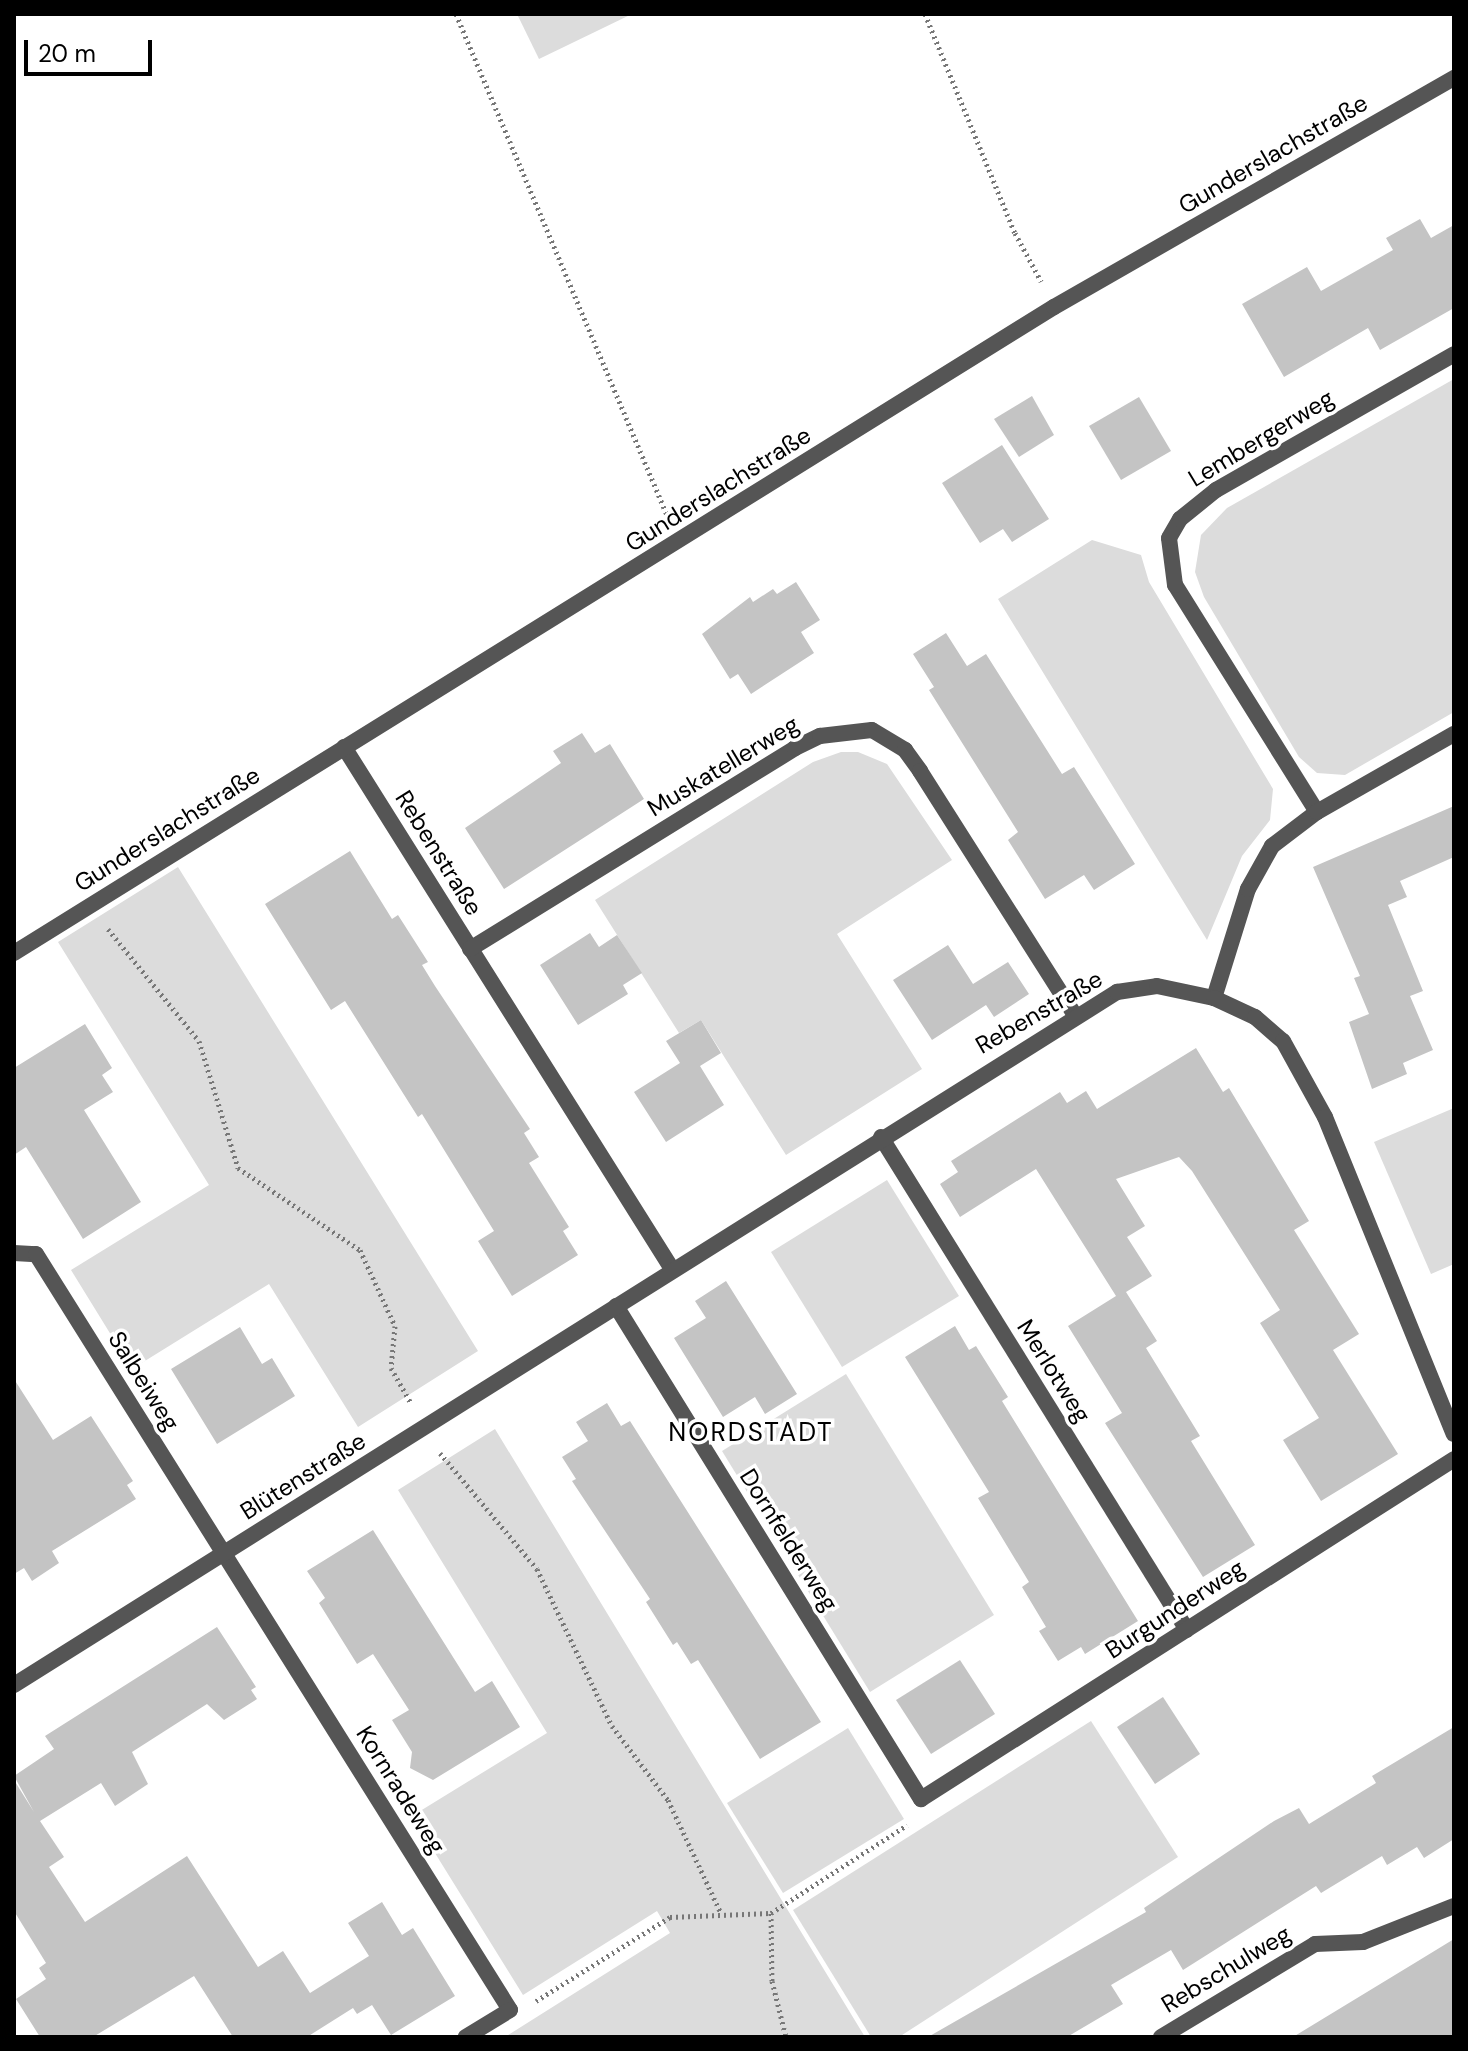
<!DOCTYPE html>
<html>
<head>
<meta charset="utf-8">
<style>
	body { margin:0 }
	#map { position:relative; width:1468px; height:2051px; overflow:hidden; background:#fff; font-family:"DM Sans",sans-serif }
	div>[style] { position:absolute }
	.green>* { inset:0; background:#dcdcdc }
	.building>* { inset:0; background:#c4c4c4 }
	.path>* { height:5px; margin-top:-2.5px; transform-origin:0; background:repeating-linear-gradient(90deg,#777 0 2px,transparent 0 6px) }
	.street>* { height:16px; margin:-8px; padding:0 8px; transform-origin:8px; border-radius:8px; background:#555 }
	span { translate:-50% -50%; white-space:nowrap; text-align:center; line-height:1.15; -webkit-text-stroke:7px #fff; paint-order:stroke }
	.street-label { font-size:24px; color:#000 }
	.neighbourhood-label { font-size:26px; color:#000; letter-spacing:2px }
	.frame { position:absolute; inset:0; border:16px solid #000; pointer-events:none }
	.scale { position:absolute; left:24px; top:40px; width:128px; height:36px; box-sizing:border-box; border:4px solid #000; border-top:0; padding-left:10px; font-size:24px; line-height:28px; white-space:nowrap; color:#000; -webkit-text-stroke:6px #fff; paint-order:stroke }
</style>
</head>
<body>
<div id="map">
	<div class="green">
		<i style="clip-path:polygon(517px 14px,632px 14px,539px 59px)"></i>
		<i style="clip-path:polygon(1454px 379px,1454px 712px,1345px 775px,1317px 773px,1299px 757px,1204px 597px,1195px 572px,1201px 535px,1227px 508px)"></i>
		<i style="clip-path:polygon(1092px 540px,1141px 555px,1149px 582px,1273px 789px,1270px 820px,1242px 856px,1207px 940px,998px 599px)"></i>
		<i style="clip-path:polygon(841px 752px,858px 752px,887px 764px,952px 860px,837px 934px,922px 1069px,786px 1155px,701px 1020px,679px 1033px,595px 900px,813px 762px)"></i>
		<i style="clip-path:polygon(178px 867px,478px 1351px,358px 1427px,269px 1284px,132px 1369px,71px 1270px,209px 1185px,58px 942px)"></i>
		<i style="clip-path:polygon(1454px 1108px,1454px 1264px,1431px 1274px,1374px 1142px)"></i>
		<i style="clip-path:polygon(887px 1180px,959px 1296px,842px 1367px,771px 1252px)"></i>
		<i style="clip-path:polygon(846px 1374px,994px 1615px,870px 1692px,722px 1451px)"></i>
		<i style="clip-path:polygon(495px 1429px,865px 2037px,505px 2037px,670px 1933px,657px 1911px,523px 1995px,412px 1816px,547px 1733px,398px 1490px)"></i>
		<i style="clip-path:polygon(1091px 1721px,1178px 1857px,899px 2037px,871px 2037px,793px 1910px)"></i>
		<i style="clip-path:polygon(848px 1728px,904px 1819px,783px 1893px,727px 1803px)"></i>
	</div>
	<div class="building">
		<i style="clip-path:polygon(1420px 219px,1431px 238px,1454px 225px,1454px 308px,1380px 350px,1368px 328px,1284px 377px,1242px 304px,1307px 267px,1321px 291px,1393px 250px,1386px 238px)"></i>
		<i style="clip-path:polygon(1032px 396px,1054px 435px,1019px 457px,994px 419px)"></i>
		<i style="clip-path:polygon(1139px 397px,1171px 451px,1121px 480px,1089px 426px)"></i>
		<i style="clip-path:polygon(1002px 445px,1049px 519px,1012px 542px,1003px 529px,980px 543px,942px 483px)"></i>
		<i style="clip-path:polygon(796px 582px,820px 620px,801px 632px,814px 653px,751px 694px,738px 674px,730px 679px,702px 634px,750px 597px,753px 602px,773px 589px,777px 594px)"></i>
		<i style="clip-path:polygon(946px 633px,967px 666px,986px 654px,1062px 774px,1074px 767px,1135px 864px,1094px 890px,1084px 875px,1045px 899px,1008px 840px,1018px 832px,929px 690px,934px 687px,913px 654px)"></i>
		<i style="clip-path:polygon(582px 733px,595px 753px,610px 744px,644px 799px,504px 889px,465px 828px,561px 763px,553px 751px)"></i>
		<i style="clip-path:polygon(1454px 806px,1454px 857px,1400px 881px,1407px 897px,1388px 905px,1423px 991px,1410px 996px,1433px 1050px,1403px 1063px,1407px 1074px,1372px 1089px,1349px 1022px,1369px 1014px,1354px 978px,1360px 976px,1313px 867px)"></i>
		<i style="clip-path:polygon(350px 851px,392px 919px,398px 915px,428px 962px,422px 965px,435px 986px,530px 1129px,524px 1133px,539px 1157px,529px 1163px,569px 1227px,563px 1231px,578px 1255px,512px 1296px,478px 1241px,494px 1231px,422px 1114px,418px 1117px,345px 1001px,331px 1010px,265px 904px)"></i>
		<i style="clip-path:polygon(590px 933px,599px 947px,617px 935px,642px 973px,623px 985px,628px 994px,578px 1025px,540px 965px)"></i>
		<i style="clip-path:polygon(948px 945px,973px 984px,1008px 962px,1029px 994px,994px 1017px,986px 1005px,932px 1040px,893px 980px)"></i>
		<i style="clip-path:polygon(701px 1020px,721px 1053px,700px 1066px,724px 1105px,666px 1142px,634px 1092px,680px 1063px,666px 1041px)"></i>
		<i style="clip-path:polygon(85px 1024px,112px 1068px,102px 1075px,113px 1092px,84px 1110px,141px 1202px,83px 1239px,26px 1147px,14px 1155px,14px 1068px)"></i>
		<i style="clip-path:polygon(1196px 1048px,1223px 1092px,1229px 1088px,1309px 1221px,1294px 1230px,1359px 1334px,1333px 1350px,1398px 1454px,1321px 1501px,1283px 1440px,1319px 1418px,1260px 1323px,1280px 1310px,1192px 1171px,1179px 1157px,1116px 1179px,1145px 1226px,1127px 1237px,1152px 1276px,1126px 1292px,1157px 1341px,1146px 1348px,1200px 1436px,1191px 1441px,1255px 1545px,1203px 1577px,1105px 1423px,1122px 1413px,1068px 1326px,1116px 1296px,1036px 1169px,960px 1217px,940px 1184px,958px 1172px,951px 1161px,1060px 1092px,1067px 1103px,1086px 1091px,1097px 1109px)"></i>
		<i style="clip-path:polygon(726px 1281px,797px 1394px,765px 1414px,755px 1397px,723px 1417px,674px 1338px,706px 1318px,695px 1301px)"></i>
		<i style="clip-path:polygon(955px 1326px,969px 1350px,976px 1346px,1008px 1397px,1002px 1401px,1138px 1621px,1085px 1654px,1081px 1647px,1058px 1661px,1039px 1631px,1046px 1627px,1022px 1587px,1029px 1582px,978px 1498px,989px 1492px,905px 1357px)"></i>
		<i style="clip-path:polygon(240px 1327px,262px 1364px,272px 1358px,295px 1396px,217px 1444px,171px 1369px)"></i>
		<i style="clip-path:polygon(14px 1379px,53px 1440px,91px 1416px,133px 1481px,127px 1485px,136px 1499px,52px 1551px,59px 1563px,32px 1581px,24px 1568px,14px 1574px)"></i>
		<i style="clip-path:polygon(607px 1403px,621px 1426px,630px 1421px,821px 1722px,760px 1759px,698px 1660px,691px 1664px,677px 1642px,673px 1645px,646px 1602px,650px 1599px,572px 1481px,576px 1479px,562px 1457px,588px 1441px,576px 1422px)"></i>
		<i style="clip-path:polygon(373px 1530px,475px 1692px,492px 1681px,520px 1727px,433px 1780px,410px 1768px,412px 1752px,392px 1720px,409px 1710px,373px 1654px,357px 1664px,319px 1603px,325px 1598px,307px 1571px)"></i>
		<i style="clip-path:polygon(217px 1627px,256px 1687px,251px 1690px,257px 1699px,224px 1720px,207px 1704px,132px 1752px,148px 1784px,115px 1806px,101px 1783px,40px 1821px,64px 1857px,49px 1867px,85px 1922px,187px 1856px,258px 1967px,283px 1951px,310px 1993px,369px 1956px,348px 1923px,382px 1902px,402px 1935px,413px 1928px,455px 1996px,391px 2035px,372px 2005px,357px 2014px,353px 2008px,307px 2037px,233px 2037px,194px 1976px,93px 2037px,40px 2037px,16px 1999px,46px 1979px,39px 1968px,46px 1963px,14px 1911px,14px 1780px,34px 1812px,14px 1776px,54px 1749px,45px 1736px)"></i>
		<i style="clip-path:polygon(960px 1660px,995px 1714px,931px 1754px,896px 1700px)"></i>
		<i style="clip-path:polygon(1163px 1697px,1200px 1754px,1155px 1784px,1117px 1727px)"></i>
		<i style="clip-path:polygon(1454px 1727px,1454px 1839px,1424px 1858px,1417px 1847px,1387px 1865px,1382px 1856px,1321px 1893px,1316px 1886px,1183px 1970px,1171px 1950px,1111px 1985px,1123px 2004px,1067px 2037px,928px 2037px,1146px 1912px,1144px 1908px,1274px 1821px,1299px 1808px,1309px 1824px,1376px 1783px,1372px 1776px)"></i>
		<i style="clip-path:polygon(1454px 1939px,1454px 2037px,1293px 2037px,1418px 1961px)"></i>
	</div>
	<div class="path">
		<i style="left:456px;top:14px;width:544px;rotate:67.16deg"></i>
		<i style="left:925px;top:14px;width:237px;rotate:67.7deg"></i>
		<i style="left:1015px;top:233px;width:55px;rotate:61.6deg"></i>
		<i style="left:108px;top:929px;width:144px;rotate:50.9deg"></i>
		<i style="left:199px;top:1041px;width:133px;rotate:72.9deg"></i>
		<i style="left:238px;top:1168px;width:147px;rotate:33.9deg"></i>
		<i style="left:360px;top:1250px;width:84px;rotate:65.3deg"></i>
		<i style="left:395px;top:1326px;width:42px;rotate:95.4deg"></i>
		<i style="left:391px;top:1368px;width:40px;rotate:60.3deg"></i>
		<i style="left:440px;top:1453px;width:151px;rotate:50.1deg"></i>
		<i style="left:537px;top:1569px;width:174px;rotate:64.5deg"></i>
		<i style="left:612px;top:1726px;width:93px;rotate:52.9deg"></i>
		<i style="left:668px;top:1800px;width:125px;rotate:64.9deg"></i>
		<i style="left:771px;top:1913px;width:68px;rotate:89.2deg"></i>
		<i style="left:772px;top:1981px;width:58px;rotate:76deg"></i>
		<i style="left:536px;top:2001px;width:158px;rotate:-32.1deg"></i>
		<i style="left:670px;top:1917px;width:101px;rotate:-2.3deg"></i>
		<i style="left:771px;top:1913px;width:162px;rotate:-32.9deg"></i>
	</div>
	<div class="street">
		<i style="left:344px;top:747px;width:616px;rotate:57.86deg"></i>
		<i style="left:1317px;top:812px;width:268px;rotate:-122deg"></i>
		<i style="left:1175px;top:585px;width:47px;rotate:-97.3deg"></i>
		<i style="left:1169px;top:538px;width:22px;rotate:-60deg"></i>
		<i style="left:1180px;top:519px;width:46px;rotate:-38.9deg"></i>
		<i style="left:1216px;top:490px;width:274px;rotate:-29.7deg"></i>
		<i style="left:470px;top:949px;width:382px;rotate:-31.7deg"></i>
		<i style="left:795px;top:748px;width:28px;rotate:-26deg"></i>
		<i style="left:820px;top:736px;width:52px;rotate:-6.6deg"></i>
		<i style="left:872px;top:730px;width:39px;rotate:31deg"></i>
		<i style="left:905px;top:750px;width:26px;rotate:54deg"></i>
		<i style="left:920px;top:771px;width:288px;rotate:57.6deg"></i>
		<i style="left:14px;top:953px;width:1224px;rotate:-31.85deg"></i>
		<i style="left:1054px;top:307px;width:461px;rotate:-29.8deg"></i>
		<i style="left:1214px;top:998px;width:114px;rotate:-72.7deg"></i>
		<i style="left:1248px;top:889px;width:49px;rotate:-60.8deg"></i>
		<i style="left:1272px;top:846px;width:56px;rotate:-37.1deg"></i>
		<i style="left:1317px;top:812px;width:158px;rotate:-29.7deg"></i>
		<i style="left:881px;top:1137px;width:580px;rotate:58.17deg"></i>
		<i style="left:14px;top:1253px;width:22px;rotate:3deg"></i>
		<i style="left:36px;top:1254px;width:892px;rotate:57.91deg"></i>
		<i style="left:510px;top:2010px;width:52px;rotate:148.5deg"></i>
		<i style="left:616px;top:1306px;width:580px;rotate:58.26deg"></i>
		<i style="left:921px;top:1799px;width:632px;rotate:-32.53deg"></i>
		<i style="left:14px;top:1685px;width:1303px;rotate:-32.14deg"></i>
		<i style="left:1117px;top:992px;width:40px;rotate:-8.5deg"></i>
		<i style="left:1157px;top:986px;width:58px;rotate:11.9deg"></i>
		<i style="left:1214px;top:998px;width:45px;rotate:24.9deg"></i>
		<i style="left:1255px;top:1017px;width:37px;rotate:41deg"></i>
		<i style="left:1283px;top:1041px;width:87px;rotate:61.1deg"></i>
		<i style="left:1325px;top:1117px;width:342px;rotate:67.9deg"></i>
		<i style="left:1161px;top:2037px;width:180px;rotate:-31.1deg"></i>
		<i style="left:1315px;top:1944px;width:48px;rotate:-2.4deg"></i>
		<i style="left:1363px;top:1942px;width:98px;rotate:-21.6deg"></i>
	</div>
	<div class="street-label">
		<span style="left:1273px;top:154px;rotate:-30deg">Gunderslachstraße</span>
		<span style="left:1261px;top:438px;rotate:-31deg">Lembergerweg</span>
		<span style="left:718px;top:489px;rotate:-32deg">Gunderslachstraße</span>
		<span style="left:723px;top:766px;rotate:-31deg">Muskatellerweg</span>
		<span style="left:167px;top:829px;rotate:-32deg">Gunderslachstraße</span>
		<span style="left:439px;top:853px;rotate:58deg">Rebenstraße</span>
		<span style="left:1039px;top:1012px;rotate:-30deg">Rebenstraße</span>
		<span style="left:1054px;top:1371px;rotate:58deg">Merlotweg</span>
		<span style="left:144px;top:1381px;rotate:58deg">Salbeiweg</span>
		<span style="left:303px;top:1476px;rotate:-32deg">Blütenstraße</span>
		<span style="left:789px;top:1540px;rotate:58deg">Dornfelderweg</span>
		<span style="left:1175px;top:1609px;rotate:-33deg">Burgunderweg</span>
		<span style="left:401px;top:1790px;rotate:58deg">Kornradeweg</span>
		<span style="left:1226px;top:1969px;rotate:-31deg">Rebschulweg</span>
	</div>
	<div class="neighbourhood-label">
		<span style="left:751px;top:1433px">NORDSTADT</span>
	</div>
	<div class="frame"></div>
	<div class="scale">20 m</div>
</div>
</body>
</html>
